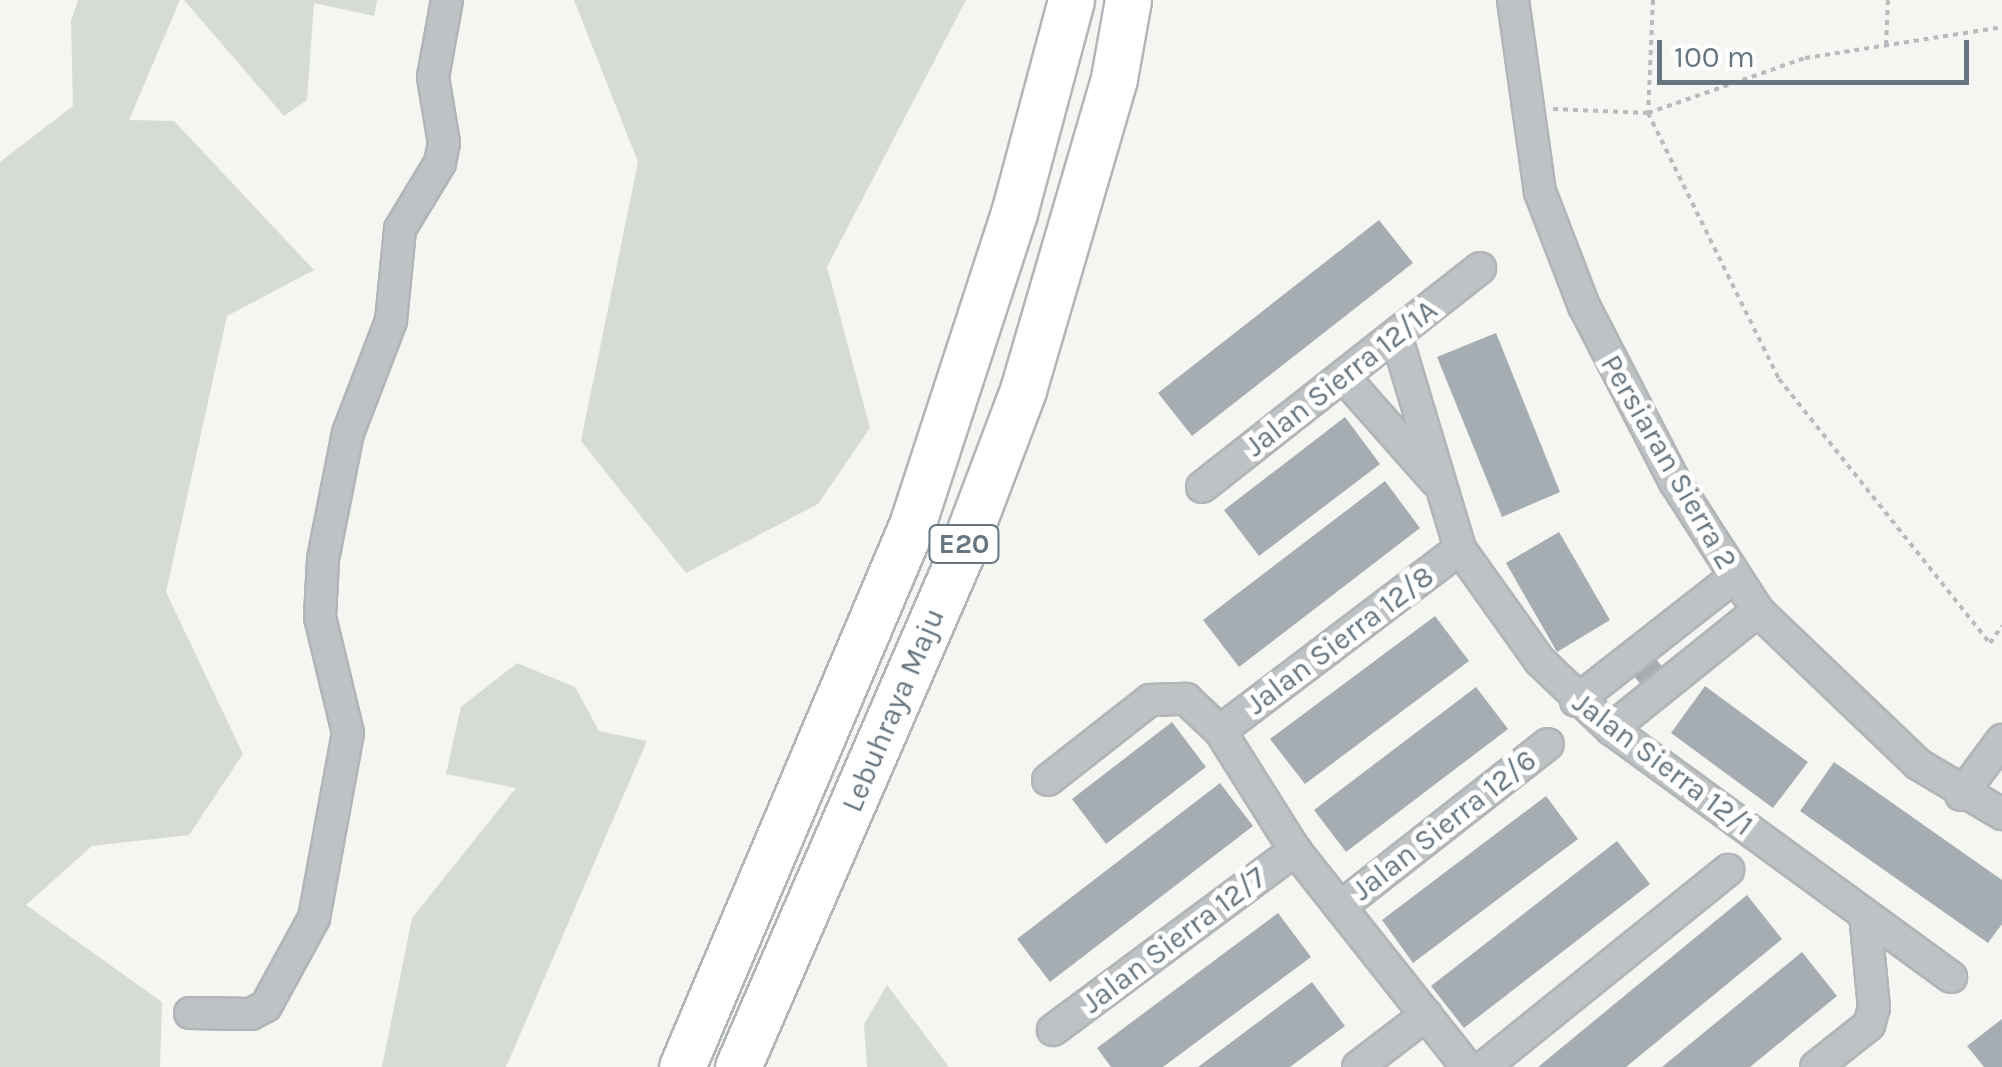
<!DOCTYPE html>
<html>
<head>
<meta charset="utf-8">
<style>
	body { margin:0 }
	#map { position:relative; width:2002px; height:1067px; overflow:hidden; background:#f5f5f2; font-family:Karla,sans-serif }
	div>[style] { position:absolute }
	.green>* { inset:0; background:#d6dbd3 }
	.building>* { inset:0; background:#a6adb2 }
	.path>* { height:4px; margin-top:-2px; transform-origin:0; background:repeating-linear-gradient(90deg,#b8bbbd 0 5px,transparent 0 10px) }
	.roads { filter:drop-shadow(2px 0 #b1b5b7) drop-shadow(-2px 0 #b1b5b7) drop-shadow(0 2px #b1b5b7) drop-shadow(0 -2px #b1b5b7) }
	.minor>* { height:30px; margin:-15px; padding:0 15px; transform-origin:15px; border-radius:15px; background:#bec2c5 }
	.highway>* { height:45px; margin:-22.5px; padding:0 22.5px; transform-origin:22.5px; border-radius:22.5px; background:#fff }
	span { translate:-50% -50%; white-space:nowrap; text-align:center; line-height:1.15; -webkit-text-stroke:10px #fff; paint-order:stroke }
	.shield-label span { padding:2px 8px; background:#fff; border:2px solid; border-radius:8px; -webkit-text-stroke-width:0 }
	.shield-label { font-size:28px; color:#677580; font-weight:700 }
	.street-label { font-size:30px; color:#677580 }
	.scale { position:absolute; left:1657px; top:40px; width:312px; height:45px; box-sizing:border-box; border:5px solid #677580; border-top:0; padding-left:12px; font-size:30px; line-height:35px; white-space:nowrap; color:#677580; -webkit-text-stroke:8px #fff; paint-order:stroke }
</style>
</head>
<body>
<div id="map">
	<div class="green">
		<i style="clip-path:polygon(78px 0,180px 0,129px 120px,174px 121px,314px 270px,227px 316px,166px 592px,243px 754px,189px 835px,92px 846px,26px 905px,162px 1002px,160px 1067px,0 1067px,0 162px,73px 106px,71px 21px)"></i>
		<i style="clip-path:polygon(184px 0,377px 0,374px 16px,314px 3px,307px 100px,284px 116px)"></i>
		<i style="clip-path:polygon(574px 0,966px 0,827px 267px,870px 428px,818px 504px,686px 573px,581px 441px,638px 162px)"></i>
		<i style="clip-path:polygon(517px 663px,575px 687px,599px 731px,647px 741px,506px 1067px,382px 1067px,412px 918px,516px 788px,446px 774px,461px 707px)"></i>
		<i style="clip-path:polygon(887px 985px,949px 1067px,867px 1067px,864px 1024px)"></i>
	</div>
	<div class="building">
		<i style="clip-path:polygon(1379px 220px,1413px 263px,1192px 436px,1158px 393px)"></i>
		<i style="clip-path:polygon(1496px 333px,1560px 492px,1502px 517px,1437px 357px)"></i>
		<i style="clip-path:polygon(1345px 417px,1380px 464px,1259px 556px,1224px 510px)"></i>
		<i style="clip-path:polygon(1385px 481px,1420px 528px,1239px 667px,1203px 620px)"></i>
		<i style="clip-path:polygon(1559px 532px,1610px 620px,1557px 652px,1506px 563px)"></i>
		<i style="clip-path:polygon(1435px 616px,1469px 661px,1305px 784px,1270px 739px)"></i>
		<i style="clip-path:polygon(1635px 633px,1676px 684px,1654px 701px,1613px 650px)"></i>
		<i style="clip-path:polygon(1705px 686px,1808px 762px,1773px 808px,1671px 733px)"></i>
		<i style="clip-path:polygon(1476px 687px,1508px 729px,1346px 852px,1314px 810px)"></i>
		<i style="clip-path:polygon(1172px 722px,1206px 767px,1106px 844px,1072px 799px)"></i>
		<i style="clip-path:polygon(1834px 762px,2002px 880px,2002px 924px,1988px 943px,1800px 811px)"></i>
		<i style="clip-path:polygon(1220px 783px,1253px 826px,1050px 982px,1017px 939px)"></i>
		<i style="clip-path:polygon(1546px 796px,1578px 839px,1413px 963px,1382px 920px)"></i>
		<i style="clip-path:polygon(1617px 841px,1650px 884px,1464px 1028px,1431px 986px)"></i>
		<i style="clip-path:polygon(1747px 895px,1782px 939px,1626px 1067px,1538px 1067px)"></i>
		<i style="clip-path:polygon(1278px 913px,1311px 957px,1163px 1067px,1111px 1067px,1097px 1048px)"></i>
		<i style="clip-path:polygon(1802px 952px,1837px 996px,1750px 1067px,1662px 1067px)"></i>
		<i style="clip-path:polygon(1312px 982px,1345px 1026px,1290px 1067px,1198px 1067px)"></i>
		<i style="clip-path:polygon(2002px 1019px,2002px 1067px,1984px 1067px,1967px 1046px)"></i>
	</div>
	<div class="path">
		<i style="left:1653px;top:0;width:113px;rotate:92.5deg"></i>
		<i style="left:1648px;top:113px;width:297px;rotate:63.8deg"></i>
		<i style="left:1779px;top:379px;width:338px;rotate:51.4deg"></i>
		<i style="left:1990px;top:643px;width:21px;rotate:-55deg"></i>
		<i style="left:1886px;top:45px;width:45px;rotate:-87.5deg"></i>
		<i style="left:1553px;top:109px;width:95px;rotate:2.4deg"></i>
		<i style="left:1648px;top:113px;width:166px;rotate:-19.3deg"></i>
		<i style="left:1805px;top:58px;width:199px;rotate:-8.9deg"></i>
	</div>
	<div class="roads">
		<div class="minor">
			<i style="left:1513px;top:0;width:194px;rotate:82deg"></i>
			<i style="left:1540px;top:192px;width:122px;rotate:68.9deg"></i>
			<i style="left:1584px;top:306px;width:198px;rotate:62.7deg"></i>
			<i style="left:1675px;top:482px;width:153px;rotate:57.2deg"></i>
			<i style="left:1758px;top:611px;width:221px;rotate:43.7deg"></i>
			<i style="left:1918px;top:764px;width:98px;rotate:30.8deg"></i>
			<i style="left:1396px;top:335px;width:223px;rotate:73.3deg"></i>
			<i style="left:1460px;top:549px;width:138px;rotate:54.5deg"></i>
			<i style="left:1540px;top:661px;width:98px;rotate:43.8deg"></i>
			<i style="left:1611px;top:729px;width:421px;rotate:36.1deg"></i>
			<i style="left:1343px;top:376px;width:140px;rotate:48.5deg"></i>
			<i style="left:1202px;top:487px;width:354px;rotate:-38.2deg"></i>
			<i style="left:1576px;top:701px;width:201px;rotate:-38.1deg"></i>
			<i style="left:1611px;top:729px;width:189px;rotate:-38.8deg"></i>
			<i style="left:1220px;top:731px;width:301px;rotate:-37.2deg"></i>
			<i style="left:1048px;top:780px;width:130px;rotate:-38.1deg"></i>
			<i style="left:1150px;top:700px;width:36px;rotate:-2deg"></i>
			<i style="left:1186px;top:699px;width:47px;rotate:43.3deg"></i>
			<i style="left:1220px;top:731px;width:141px;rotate:57.8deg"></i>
			<i style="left:1295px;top:850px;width:277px;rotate:51.6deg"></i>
			<i style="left:1961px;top:795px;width:69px;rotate:-53.3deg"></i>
			<i style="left:1340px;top:907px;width:264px;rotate:-38.1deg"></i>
			<i style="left:190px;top:1013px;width:61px;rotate:0.9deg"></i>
			<i style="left:251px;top:1014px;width:17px;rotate:-28deg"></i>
			<i style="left:266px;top:1006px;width:100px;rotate:-61.4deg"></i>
			<i style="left:314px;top:918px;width:188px;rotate:-79.6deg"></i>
			<i style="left:348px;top:733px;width:119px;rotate:-103.6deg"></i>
			<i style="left:320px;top:617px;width:58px;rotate:-87deg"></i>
			<i style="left:323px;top:559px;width:128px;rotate:-78.8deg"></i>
			<i style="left:348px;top:433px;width:120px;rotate:-69deg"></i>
			<i style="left:391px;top:321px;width:92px;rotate:-84.4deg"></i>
			<i style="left:400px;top:229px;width:77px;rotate:-58.8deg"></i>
			<i style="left:440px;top:163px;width:20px;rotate:-79deg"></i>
			<i style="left:444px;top:143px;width:67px;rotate:-99.5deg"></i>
			<i style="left:433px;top:77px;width:78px;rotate:-79.7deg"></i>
			<i style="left:1053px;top:1030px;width:302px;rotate:-36.6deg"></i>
			<i style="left:1358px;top:1067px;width:86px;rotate:-37.4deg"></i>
			<i style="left:1484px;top:1067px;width:314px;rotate:-38.9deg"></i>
			<i style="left:1816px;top:1067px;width:68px;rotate:-38.4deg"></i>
			<i style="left:1869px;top:1025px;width:18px;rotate:-74deg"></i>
			<i style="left:1874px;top:1008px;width:93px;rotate:-95.5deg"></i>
		</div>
		<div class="highway">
			<i style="left:682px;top:1067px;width:589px;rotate:-67.01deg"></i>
			<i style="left:912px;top:525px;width:328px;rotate:-71.9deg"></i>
			<i style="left:1014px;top:213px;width:220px;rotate:-75deg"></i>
			<i style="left:738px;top:1067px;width:565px;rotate:-66.52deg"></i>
			<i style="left:963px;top:549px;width:170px;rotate:-69.3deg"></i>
			<i style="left:1023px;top:390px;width:325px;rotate:-73.7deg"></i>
			<i style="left:1114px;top:78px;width:79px;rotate:-79.8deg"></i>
		</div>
	</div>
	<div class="shield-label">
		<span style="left:964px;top:544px">E20</span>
	</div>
	<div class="street-label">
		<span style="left:1341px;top:378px;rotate:-38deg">Jalan Sierra 12/1A</span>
		<span style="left:1669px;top:462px;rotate:60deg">Persiaran Sierra 2</span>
		<span style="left:1340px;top:640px;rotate:-37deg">Jalan Sierra 12/8</span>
		<span style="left:893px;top:710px;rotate:-67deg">Lebuhraya Maju</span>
		<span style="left:1663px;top:764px;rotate:37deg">Jalan Sierra 12/1</span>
		<span style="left:1444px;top:825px;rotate:-38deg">Jalan Sierra 12/6</span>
		<span style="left:1174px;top:940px;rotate:-37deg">Jalan Sierra 12/7</span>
	</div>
	<div class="scale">100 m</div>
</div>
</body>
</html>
